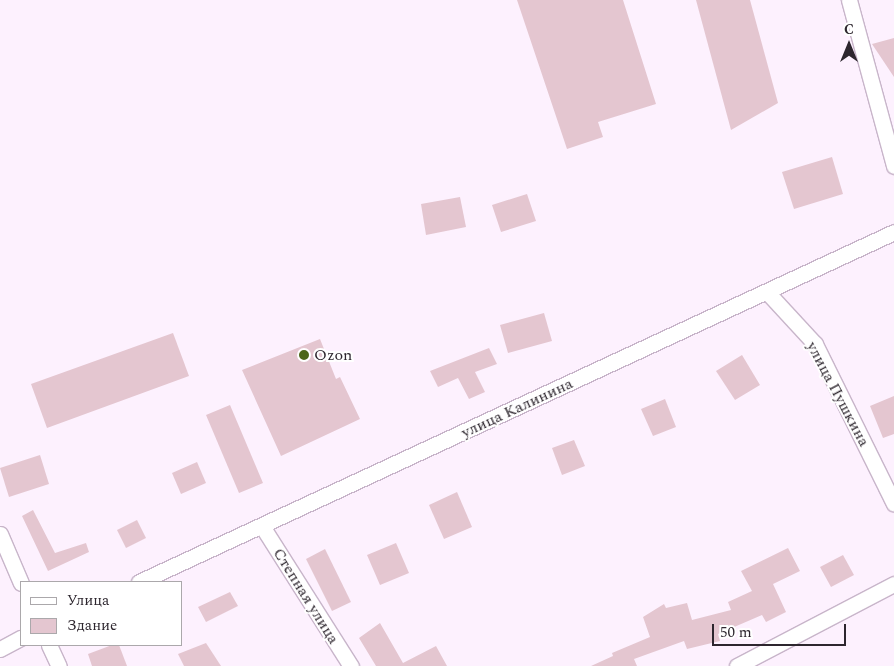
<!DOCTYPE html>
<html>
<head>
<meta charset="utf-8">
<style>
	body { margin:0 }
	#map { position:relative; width:894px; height:666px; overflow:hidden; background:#fdf1fe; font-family:Spectral,serif }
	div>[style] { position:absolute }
	.building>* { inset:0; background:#e4c6d0 }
	.roads { filter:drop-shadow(1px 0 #c8b5ca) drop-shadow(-1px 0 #c8b5ca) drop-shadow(0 1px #c8b5ca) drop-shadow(0 -1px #c8b5ca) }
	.minor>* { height:15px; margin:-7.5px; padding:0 7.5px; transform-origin:7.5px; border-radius:7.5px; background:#fff }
	.dots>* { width:14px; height:14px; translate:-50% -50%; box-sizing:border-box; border:2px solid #fff; border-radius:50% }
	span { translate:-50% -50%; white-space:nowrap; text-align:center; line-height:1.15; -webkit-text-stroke:4px #fff; paint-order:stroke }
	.poi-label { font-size:16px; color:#2d262e }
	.left { translate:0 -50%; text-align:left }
	.street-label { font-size:16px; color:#2d262e }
	.legend { position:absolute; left:20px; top:581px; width:162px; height:65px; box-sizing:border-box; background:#fff; border:1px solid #aba8ab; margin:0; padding:6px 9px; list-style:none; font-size:15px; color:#2d262e }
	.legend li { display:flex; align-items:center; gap:10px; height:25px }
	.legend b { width:25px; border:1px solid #aba8ab }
	.north { position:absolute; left:824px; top:20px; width:50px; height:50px; -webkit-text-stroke:4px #fff; paint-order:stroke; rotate:0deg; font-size:14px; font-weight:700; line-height:20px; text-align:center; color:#2d262e }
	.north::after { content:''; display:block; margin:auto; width:18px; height:22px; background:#2d262e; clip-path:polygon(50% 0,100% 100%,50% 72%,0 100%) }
	.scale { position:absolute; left:712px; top:624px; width:134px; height:22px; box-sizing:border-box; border:2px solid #2d262e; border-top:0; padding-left:6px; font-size:15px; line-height:18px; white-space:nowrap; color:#2d262e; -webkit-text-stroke:4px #fff; paint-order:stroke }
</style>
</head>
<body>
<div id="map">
	<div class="building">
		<i style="clip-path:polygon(517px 0,623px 0,656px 104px,598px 122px,603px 137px,567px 149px)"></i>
		<i style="clip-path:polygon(696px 0,750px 0,778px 103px,731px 130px)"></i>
		<i style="clip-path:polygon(894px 38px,894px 77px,872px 44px)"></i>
		<i style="clip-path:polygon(832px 157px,843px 194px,794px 209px,782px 172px)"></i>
		<i style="clip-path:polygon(527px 194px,536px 221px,501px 232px,492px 205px)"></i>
		<i style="clip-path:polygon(460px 197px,466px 227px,426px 235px,421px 204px)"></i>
		<i style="clip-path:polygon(544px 313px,552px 341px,508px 353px,500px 325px)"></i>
		<i style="clip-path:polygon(173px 333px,189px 376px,47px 428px,31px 384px)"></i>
		<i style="clip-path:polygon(320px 339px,336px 379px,340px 377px,360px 419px,281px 456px,242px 370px)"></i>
		<i style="clip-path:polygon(489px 348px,497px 364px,475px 372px,485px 392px,469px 399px,458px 378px,438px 387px,430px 371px)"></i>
		<i style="clip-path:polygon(742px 355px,760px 385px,735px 400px,716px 371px)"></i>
		<i style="clip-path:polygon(894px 396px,894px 434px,883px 438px,870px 406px)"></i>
		<i style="clip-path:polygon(665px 399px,676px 427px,653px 436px,641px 409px)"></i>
		<i style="clip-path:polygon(230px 405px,263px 483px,239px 493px,206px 415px)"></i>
		<i style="clip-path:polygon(574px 440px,585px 466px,562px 475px,552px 448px)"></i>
		<i style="clip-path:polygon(40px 455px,49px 484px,9px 497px,0 468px)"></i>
		<i style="clip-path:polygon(197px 462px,206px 483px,181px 494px,172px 473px)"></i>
		<i style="clip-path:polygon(457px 492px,472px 527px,444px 539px,429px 505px)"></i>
		<i style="clip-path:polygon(33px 510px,55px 553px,86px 543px,89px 552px,48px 571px,22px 516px)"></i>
		<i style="clip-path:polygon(137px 520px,146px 538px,126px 548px,117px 530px)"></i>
		<i style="clip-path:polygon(396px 543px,409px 573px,380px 585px,367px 555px)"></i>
		<i style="clip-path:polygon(788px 548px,800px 571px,773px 584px,786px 612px,766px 622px,762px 615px,718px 634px,720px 641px,687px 649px,684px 641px,634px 659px,637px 666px,591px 666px,613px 656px,612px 653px,650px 637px,643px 617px,664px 604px,666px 608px,687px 603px,692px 620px,731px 610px,728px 602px,752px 591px,741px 571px)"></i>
		<i style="clip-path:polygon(325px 549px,351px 602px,332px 611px,306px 559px)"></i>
		<i style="clip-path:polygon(843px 555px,854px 575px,831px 587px,820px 567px)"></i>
		<i style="clip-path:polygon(230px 592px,238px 606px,206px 622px,198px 607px)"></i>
		<i style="clip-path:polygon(380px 623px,403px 663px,436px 646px,447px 666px,376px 666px,359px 638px)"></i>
		<i style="clip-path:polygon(206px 643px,221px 666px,184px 666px,178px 654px)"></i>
		<i style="clip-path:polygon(112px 645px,119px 645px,127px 666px,92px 666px,88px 654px)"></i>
	</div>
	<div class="roads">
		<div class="minor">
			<i style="left:849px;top:0;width:172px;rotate:74.8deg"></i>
			<i style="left:768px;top:293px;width:69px;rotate:47.3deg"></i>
			<i style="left:815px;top:344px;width:178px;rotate:63.7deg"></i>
			<i style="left:262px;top:526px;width:166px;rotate:57.6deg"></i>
			<i style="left:0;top:534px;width:53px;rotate:66.8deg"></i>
			<i style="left:139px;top:582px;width:832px;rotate:-24.87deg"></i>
			<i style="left:49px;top:645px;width:23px;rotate:65deg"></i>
			<i style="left:0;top:649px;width:24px;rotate:-28deg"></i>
			<i style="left:737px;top:666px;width:177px;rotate:-27.6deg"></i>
		</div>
	</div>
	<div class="dots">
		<i style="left:304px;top:355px;background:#4b6618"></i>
	</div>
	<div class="poi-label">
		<span class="left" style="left:314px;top:355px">Ozon</span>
	</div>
	<div class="street-label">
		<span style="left:838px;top:394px;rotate:62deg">улица Пушкина</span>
		<span style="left:517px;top:408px;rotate:-25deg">улица Калинина</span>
		<span style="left:306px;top:596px;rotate:58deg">Степная улица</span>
	</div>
	<ul class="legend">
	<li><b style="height:6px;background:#fff"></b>Улица</li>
	<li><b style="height:14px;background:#e4c6d0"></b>Здание</li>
	</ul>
	<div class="north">С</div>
	<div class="scale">50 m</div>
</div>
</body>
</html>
